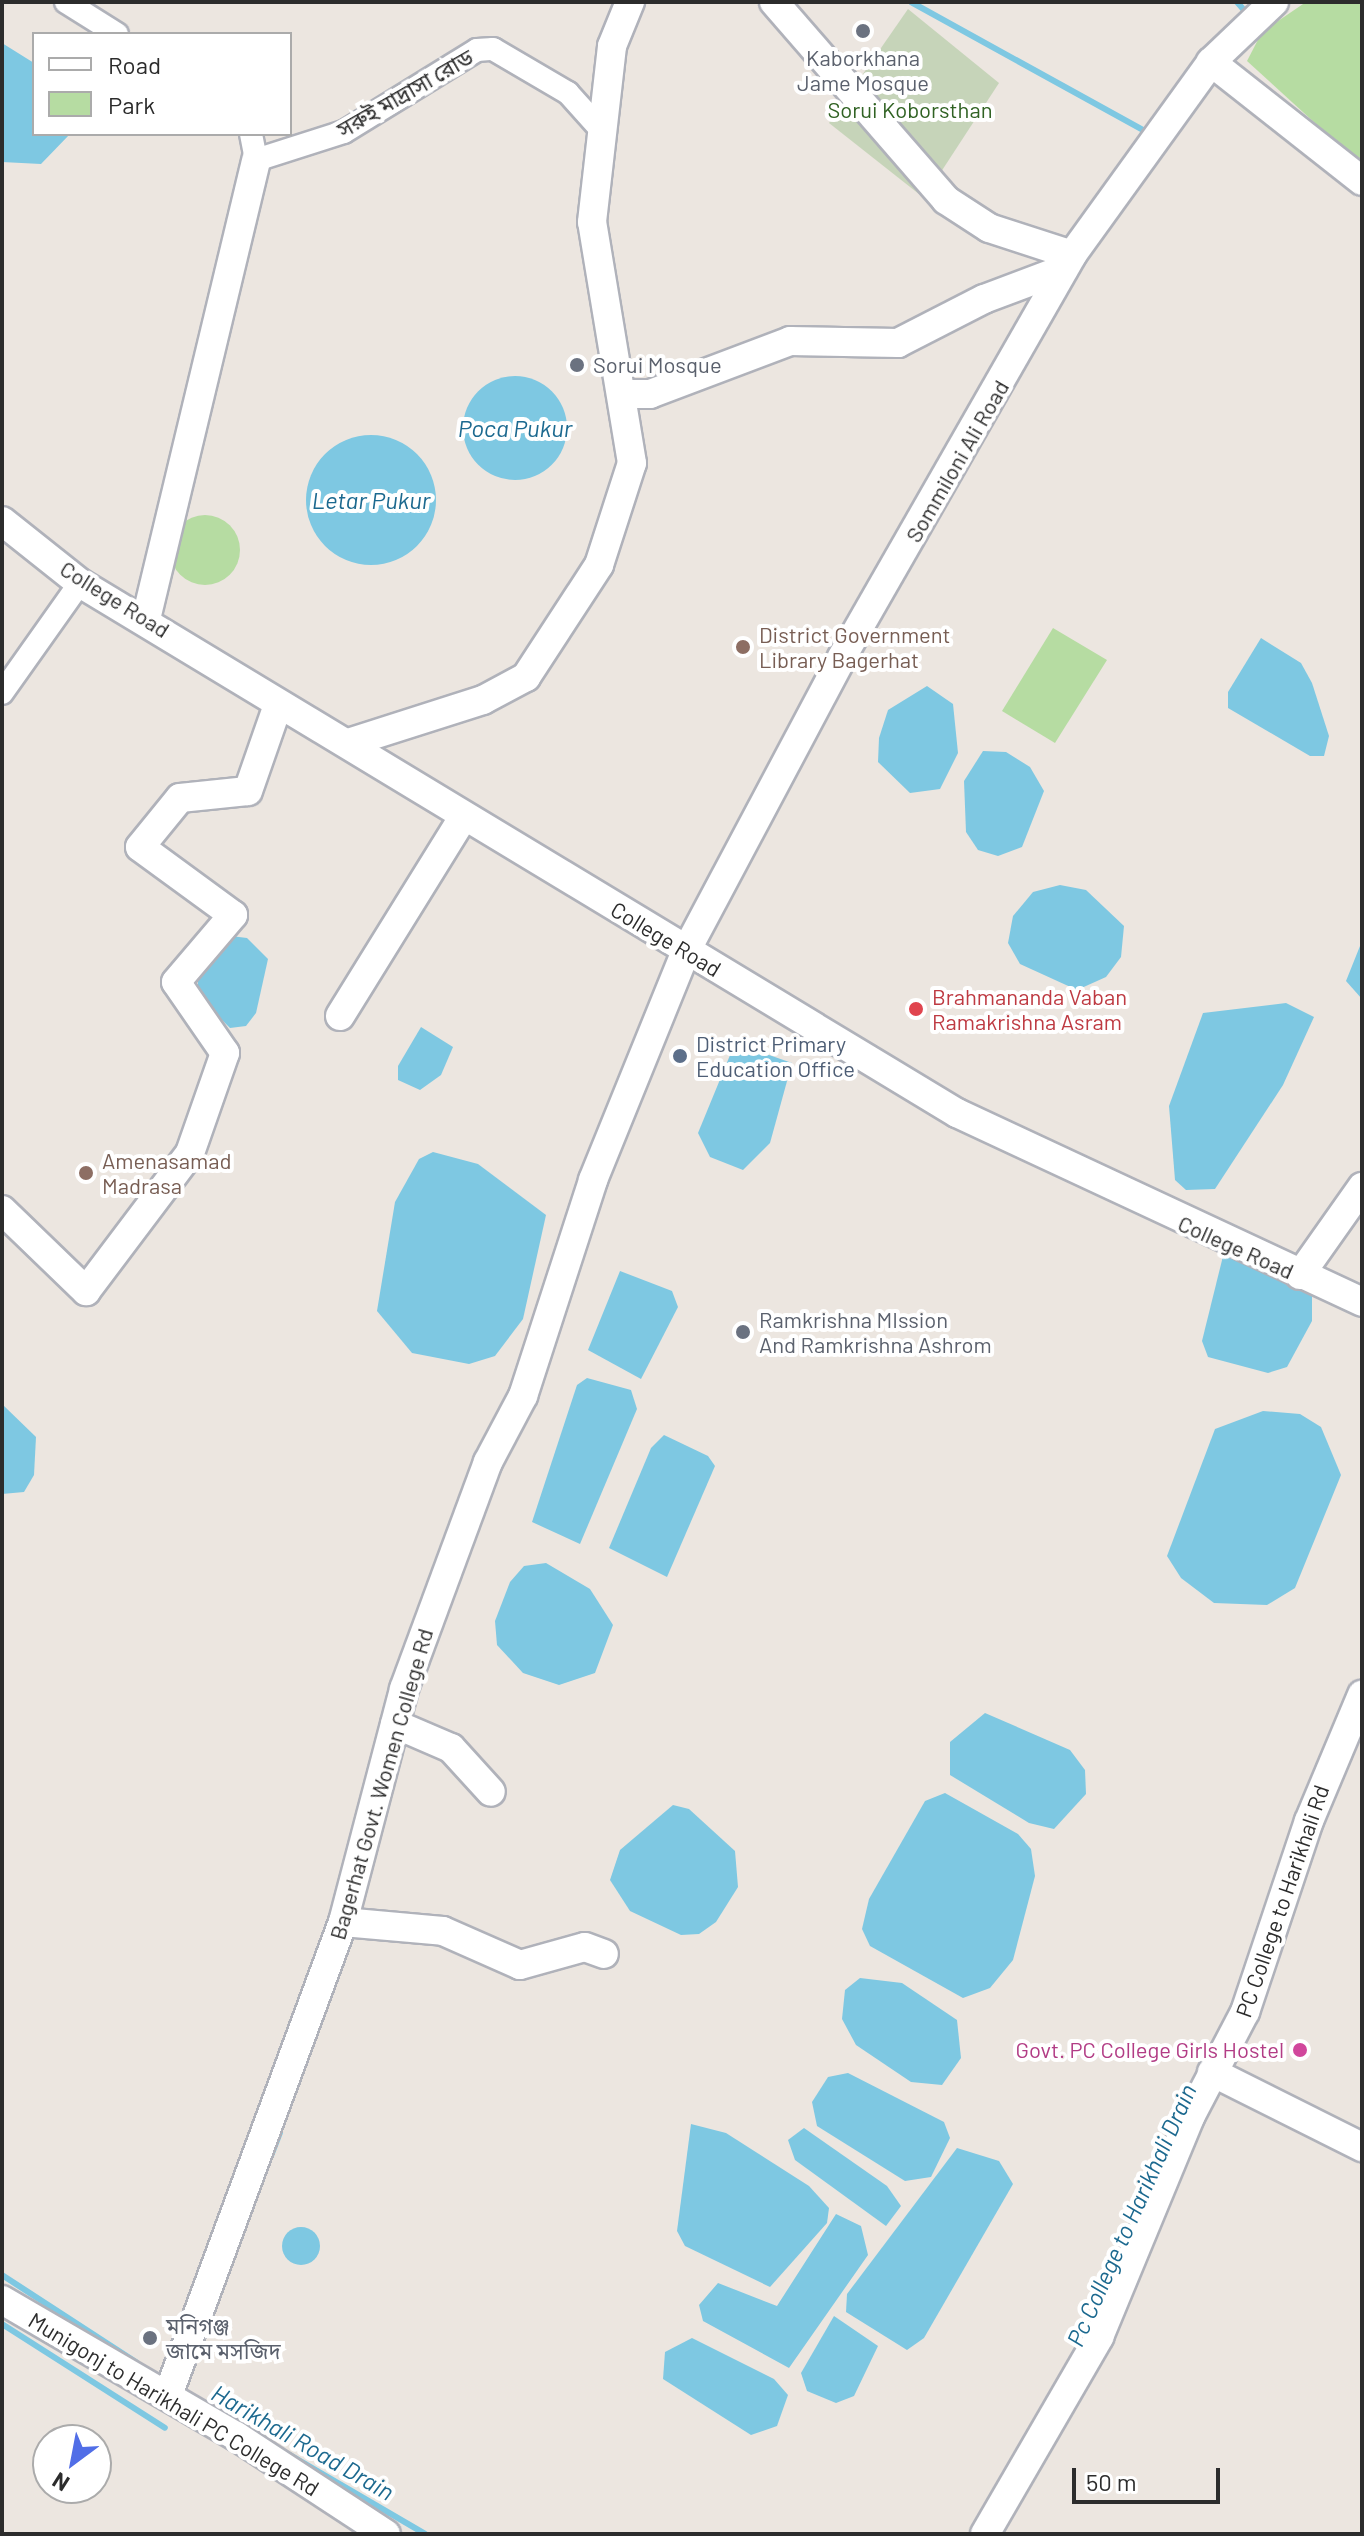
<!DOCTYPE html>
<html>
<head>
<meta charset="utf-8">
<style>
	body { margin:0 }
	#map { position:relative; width:1364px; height:2536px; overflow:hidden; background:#ece6e0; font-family:Barlow,"Noto Sans Bengali",sans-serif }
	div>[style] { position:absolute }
	.green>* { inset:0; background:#b6dca2 }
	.round { border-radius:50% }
	.cemetery>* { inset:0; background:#c6d4b9 }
	.water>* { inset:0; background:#7ec8e2 }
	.stream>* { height:6px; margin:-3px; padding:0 3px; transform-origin:3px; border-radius:3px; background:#7ec8e2 }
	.roads { filter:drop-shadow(2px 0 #b0b2ba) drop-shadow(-2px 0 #b0b2ba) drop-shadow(0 2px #b0b2ba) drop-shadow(0 -2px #b0b2ba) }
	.minor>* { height:22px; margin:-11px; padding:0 11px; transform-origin:11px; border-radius:11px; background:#fff }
	.tertiary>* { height:28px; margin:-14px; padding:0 14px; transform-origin:14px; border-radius:14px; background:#fff }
	.dots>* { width:22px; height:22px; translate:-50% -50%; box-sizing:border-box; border:4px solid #fff; border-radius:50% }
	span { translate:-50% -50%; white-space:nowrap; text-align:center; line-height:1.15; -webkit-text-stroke:8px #fff; paint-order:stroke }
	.worship-label { font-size:22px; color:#5b616d }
	.left { translate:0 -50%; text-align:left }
	.street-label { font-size:22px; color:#2c2c2c }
	.park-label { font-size:22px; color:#306223 }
	.education-label { font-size:22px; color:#785e54 }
	.health-label { font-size:22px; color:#be3a42 }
	.service-label { font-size:22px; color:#4e5e75 }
	.hotel-label { font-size:22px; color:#b23c85 }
	.right { translate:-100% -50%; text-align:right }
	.water-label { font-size:24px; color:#1c698f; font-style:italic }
	.frame { position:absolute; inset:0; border:4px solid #2c2c2c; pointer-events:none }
	.legend { position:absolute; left:32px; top:32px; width:260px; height:104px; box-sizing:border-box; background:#fff; border:2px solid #ababab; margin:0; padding:10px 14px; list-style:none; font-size:24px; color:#2c2c2c }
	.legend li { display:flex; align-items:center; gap:16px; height:40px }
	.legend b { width:40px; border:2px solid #ababab }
	.north { position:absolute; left:32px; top:2424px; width:80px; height:80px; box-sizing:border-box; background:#fff; border:2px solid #ababab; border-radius:50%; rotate:212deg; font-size:22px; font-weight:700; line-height:32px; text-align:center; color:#2c2c2c }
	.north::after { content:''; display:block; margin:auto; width:28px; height:36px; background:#516ee7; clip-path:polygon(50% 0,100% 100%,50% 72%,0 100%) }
	.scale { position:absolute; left:1072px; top:2468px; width:148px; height:36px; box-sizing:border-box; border:4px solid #2c2c2c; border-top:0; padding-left:10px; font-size:24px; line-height:28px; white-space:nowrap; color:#2c2c2c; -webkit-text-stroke:6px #fff; paint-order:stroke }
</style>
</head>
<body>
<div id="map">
	<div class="green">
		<i style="clip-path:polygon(1306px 2px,1362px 2px,1362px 166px,1247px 61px,1262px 32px)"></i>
		<i class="round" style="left:170px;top:515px;width:70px;height:70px"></i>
		<i style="clip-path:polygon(1053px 628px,1107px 660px,1055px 743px,1002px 711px)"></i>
	</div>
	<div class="cemetery">
		<i style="clip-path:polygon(908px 9px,999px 83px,924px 198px,829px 123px)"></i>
	</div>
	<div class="water">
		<i style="clip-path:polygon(2px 43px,34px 63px,34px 134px,70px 134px,41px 164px,2px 162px)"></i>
		<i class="round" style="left:463px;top:376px;width:104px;height:104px"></i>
		<i class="round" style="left:306px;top:435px;width:130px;height:130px"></i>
		<i style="clip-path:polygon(1261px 638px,1301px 663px,1312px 683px,1329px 736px,1324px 756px,1310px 756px,1228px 708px,1228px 692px)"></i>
		<i style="clip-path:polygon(927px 686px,953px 704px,958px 753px,940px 789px,910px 793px,878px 762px,879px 738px,888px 710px)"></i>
		<i style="clip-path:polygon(983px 751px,1006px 752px,1030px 767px,1044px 791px,1022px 847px,998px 856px,978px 850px,966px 832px,964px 781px)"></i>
		<i style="clip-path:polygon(1060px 885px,1086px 890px,1124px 926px,1121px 957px,1106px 977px,1077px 990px,1020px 964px,1008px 943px,1013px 916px,1033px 892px)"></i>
		<i style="clip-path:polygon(231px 936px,247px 938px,268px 959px,256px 1013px,246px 1026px,230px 1028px,198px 996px,198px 980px,203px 962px)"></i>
		<i style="clip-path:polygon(1362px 941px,1362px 999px,1346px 981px)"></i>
		<i style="clip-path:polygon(1286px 1003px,1314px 1017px,1283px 1085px,1215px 1189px,1186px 1190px,1175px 1180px,1169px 1106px,1203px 1013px)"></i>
		<i style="clip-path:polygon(421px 1027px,453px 1047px,441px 1075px,420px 1090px,398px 1080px,398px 1066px)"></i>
		<i style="clip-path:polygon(735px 1043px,792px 1063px,770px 1143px,743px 1170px,710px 1157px,698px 1133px)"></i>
		<i style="clip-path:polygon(433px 1152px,478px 1164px,546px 1215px,523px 1319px,495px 1356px,469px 1364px,412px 1353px,377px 1311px,395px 1202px,419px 1159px)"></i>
		<i style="clip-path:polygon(1225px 1248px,1312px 1290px,1312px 1321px,1287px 1367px,1268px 1373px,1208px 1357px,1202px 1341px)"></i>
		<i style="clip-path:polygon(620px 1271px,672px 1291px,678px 1307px,641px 1379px,588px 1350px)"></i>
		<i style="clip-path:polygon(587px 1378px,631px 1390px,637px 1409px,580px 1544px,532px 1522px,577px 1385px)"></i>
		<i style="clip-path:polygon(2px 1404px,36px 1437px,34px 1475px,24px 1492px,2px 1494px)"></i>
		<i style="clip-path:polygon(1263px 1411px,1300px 1414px,1321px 1427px,1341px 1475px,1295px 1588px,1267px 1605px,1214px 1603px,1181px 1578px,1167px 1556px,1215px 1429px)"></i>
		<i style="clip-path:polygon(664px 1435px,708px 1456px,715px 1466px,667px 1577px,609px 1548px,651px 1448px)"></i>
		<i style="clip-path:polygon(546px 1563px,590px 1589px,613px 1625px,595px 1673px,559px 1685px,523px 1673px,497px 1645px,495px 1621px,510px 1582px,524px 1566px)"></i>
		<i style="clip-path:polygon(985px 1713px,1070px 1750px,1085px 1770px,1086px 1794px,1054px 1829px,1029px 1823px,950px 1775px,950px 1742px)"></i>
		<i style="clip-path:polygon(945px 1793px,1018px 1834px,1031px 1849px,1035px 1876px,1013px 1960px,990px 1988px,963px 1998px,870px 1946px,862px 1929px,869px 1899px,925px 1801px)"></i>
		<i style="clip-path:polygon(673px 1805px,689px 1809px,735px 1851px,738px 1887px,716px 1922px,699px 1934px,681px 1935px,630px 1911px,610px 1880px,620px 1850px)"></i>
		<i style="clip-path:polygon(860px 1978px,902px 1983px,957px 2020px,961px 2058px,942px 2085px,911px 2082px,856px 2045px,842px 2019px,845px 1990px)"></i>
		<i style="clip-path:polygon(848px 2073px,944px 2122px,950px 2138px,931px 2177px,905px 2181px,817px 2126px,812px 2102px,828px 2077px)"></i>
		<i style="clip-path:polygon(691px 2124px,726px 2133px,809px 2186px,829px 2208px,827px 2223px,770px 2287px,685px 2246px,677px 2231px)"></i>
		<i style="clip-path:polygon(804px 2128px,887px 2186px,901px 2206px,886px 2226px,795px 2160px,788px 2140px)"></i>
		<i style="clip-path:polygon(957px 2148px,999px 2161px,1013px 2184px,924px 2338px,907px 2350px,846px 2312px,847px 2294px)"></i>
		<i style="clip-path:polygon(836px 2214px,861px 2226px,868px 2255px,789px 2368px,703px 2321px,699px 2305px,718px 2283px,777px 2306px)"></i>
		<i class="round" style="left:282px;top:2227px;width:38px;height:38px"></i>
		<i style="clip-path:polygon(834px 2316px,878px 2346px,854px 2396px,836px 2403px,807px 2391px,801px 2373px)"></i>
		<i style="clip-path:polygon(692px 2338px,774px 2379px,788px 2395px,777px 2426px,751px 2435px,663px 2379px,665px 2352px)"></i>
	</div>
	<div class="stream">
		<i style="left:911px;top:2px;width:271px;rotate:28.9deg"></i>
		<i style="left:1237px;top:2px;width:20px;rotate:49deg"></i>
		<i style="left:271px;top:2156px;width:25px;rotate:-69deg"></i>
		<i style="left:2px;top:2275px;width:160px;rotate:33deg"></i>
		<i style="left:2px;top:2324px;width:193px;rotate:32.5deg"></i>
		<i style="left:290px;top:2455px;width:156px;rotate:30.3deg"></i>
	</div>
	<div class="roads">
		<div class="minor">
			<i style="left:66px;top:2px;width:60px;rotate:32.1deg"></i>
			<i style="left:251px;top:134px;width:26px;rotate:79deg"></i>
			<i style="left:256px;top:160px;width:92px;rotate:-17.7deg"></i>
			<i style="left:344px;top:132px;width:156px;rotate:-31.7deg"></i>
			<i style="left:477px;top:50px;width:16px;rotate:-4deg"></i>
			<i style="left:493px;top:49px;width:87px;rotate:30.4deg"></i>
			<i style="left:568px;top:93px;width:52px;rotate:48.1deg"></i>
			<i style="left:2px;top:693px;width:135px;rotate:-54.7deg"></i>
		</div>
		<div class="tertiary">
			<i style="left:774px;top:2px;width:262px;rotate:49deg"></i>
			<i style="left:946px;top:200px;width:51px;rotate:33.1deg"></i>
			<i style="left:989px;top:228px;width:87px;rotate:18deg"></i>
			<i style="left:1211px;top:62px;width:192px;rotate:38.2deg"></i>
			<i style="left:622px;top:394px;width:28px"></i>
			<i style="left:650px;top:394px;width:150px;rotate:-20.7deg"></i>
			<i style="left:790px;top:341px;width:108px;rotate:1.1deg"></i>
			<i style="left:898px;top:343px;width:97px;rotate:-27.1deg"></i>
			<i style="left:984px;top:299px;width:85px;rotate:-20.6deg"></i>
			<i style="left:2px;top:521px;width:100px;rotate:38.5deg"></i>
			<i style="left:80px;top:583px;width:1025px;rotate:31.15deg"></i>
			<i style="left:957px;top:1113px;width:447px;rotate:25deg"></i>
			<i style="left:146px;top:619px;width:472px;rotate:-76.5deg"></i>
			<i style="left:348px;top:743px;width:142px;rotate:-17.7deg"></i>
			<i style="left:483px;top:700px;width:49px;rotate:-28.1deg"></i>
			<i style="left:526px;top:677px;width:134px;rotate:-56.9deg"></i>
			<i style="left:599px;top:565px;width:107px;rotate:-72.1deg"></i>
			<i style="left:632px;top:463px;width:244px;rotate:-99.4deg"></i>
			<i style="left:592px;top:222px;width:177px;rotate:-83.5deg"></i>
			<i style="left:612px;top:46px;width:48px;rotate:-67.8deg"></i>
			<i style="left:340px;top:1016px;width:233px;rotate:-58.2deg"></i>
			<i style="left:2px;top:1210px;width:117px;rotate:44deg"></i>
			<i style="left:86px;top:1291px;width:173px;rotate:-53deg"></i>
			<i style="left:190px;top:1153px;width:106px;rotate:-70.7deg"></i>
			<i style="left:225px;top:1053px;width:86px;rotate:-124.6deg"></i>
			<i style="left:176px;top:982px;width:88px;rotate:-49.6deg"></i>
			<i style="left:233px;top:915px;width:115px;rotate:-143.8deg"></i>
			<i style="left:140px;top:847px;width:63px;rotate:-50.8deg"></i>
			<i style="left:180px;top:798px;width:68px;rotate:-5.9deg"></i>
			<i style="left:248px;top:791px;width:91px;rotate:-70.8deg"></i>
			<i style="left:1300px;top:1275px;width:108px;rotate:-54.8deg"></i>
			<i style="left:395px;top:1724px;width:61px;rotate:23.2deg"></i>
			<i style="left:451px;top:1748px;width:59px;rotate:47.7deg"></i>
			<i style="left:343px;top:1922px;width:100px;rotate:5.1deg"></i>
			<i style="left:443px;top:1931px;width:84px;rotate:23.8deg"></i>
			<i style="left:520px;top:1965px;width:67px;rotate:-15.5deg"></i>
			<i style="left:585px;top:1947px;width:20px;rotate:20deg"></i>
			<i style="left:1212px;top:2072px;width:168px;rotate:26.6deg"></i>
			<i style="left:2px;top:2300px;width:271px;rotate:30.2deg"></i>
			<i style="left:236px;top:2436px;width:179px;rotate:33.2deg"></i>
			<i style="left:168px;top:2395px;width:504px;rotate:-69.7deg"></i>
			<i style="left:343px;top:1922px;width:241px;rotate:-75.3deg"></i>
			<i style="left:404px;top:1689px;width:242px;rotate:-69.7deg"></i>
			<i style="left:488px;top:1462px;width:75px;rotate:-62.1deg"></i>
			<i style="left:523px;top:1396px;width:227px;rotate:-72deg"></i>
			<i style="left:593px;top:1180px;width:247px;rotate:-67.9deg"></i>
			<i style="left:686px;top:951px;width:333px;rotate:-62deg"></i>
			<i style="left:842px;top:657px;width:463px;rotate:-60.2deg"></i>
			<i style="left:1072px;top:255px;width:238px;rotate:-54.2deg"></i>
			<i style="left:1211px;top:62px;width:87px;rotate:-43.6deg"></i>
			<i style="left:985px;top:2534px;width:228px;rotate:-59.9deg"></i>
			<i style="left:1099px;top:2337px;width:238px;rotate:-67.5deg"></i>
			<i style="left:1190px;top:2117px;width:119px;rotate:-62.4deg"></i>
			<i style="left:1245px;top:2012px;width:201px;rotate:-71.5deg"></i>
			<i style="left:1309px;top:1821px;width:137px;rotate:-67.2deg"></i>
		</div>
	</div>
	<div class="dots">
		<i style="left:863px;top:31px;background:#6b7280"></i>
		<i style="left:577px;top:365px;background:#6b7280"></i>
		<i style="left:743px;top:647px;background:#8d6e63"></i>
		<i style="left:916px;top:1009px;background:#e0444e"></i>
		<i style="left:680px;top:1056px;background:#5c6f8a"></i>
		<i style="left:86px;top:1173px;background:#8d6e63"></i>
		<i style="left:743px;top:1332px;background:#6b7280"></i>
		<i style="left:1300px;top:2050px;background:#d1479c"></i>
		<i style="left:150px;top:2338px;background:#6b7280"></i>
	</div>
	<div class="worship-label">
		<span style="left:863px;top:70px">Kaborkhana<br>Jame Mosque</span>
		<span class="left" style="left:593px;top:365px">Sorui Mosque</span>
		<span class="left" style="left:759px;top:1332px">Ramkrishna MIssion<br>And Ramkrishna Ashrom</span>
		<span class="left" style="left:166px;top:2338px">মনিগঞ্জ<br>জামে মসজিদ</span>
	</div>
	<div class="street-label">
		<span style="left:405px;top:93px;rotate:-30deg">সরুই মাদ্রাসা রোড</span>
		<span style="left:957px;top:461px;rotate:-60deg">Sommiloni Ali Road</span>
		<span style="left:115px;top:599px;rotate:32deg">College Road</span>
		<span style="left:666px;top:939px;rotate:31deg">College Road</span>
		<span style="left:1236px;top:1247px;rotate:24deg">College Road</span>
		<span style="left:381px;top:1784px;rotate:-74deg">Bagerhat Govt. Women College Rd</span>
		<span style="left:1282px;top:1901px;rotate:-71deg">PC College to Harikhali Rd</span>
		<span style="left:174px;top:2404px;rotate:31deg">Munigonj to Harikhali PC College Rd</span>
	</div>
	<div class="park-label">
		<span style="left:910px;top:110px">Sorui Koborsthan</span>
	</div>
	<div class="education-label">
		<span class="left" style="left:759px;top:647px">District Government<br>Library Bagerhat</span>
		<span class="left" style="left:102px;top:1173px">Amenasamad<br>Madrasa</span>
	</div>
	<div class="health-label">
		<span class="left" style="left:932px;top:1009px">Brahmananda Vaban<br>Ramakrishna Asram</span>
	</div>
	<div class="service-label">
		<span class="left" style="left:696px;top:1056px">District Primary<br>Education Office</span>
	</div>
	<div class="hotel-label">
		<span class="right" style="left:1284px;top:2050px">Govt. PC College Girls Hostel</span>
	</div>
	<div class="water-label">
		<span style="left:515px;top:428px">Poca Pukur</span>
		<span style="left:371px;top:500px">Letar Pukur</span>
		<span style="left:1131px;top:2215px;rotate:-66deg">Pc College to Harikhali Drain</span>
		<span style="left:303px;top:2442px;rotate:30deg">Harikhali Road Drain</span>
	</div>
	<div class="frame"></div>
	<ul class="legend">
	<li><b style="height:10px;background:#fff"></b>Road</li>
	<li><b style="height:22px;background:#b6dca2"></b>Park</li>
	</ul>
	<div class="north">N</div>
	<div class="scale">50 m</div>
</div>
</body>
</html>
